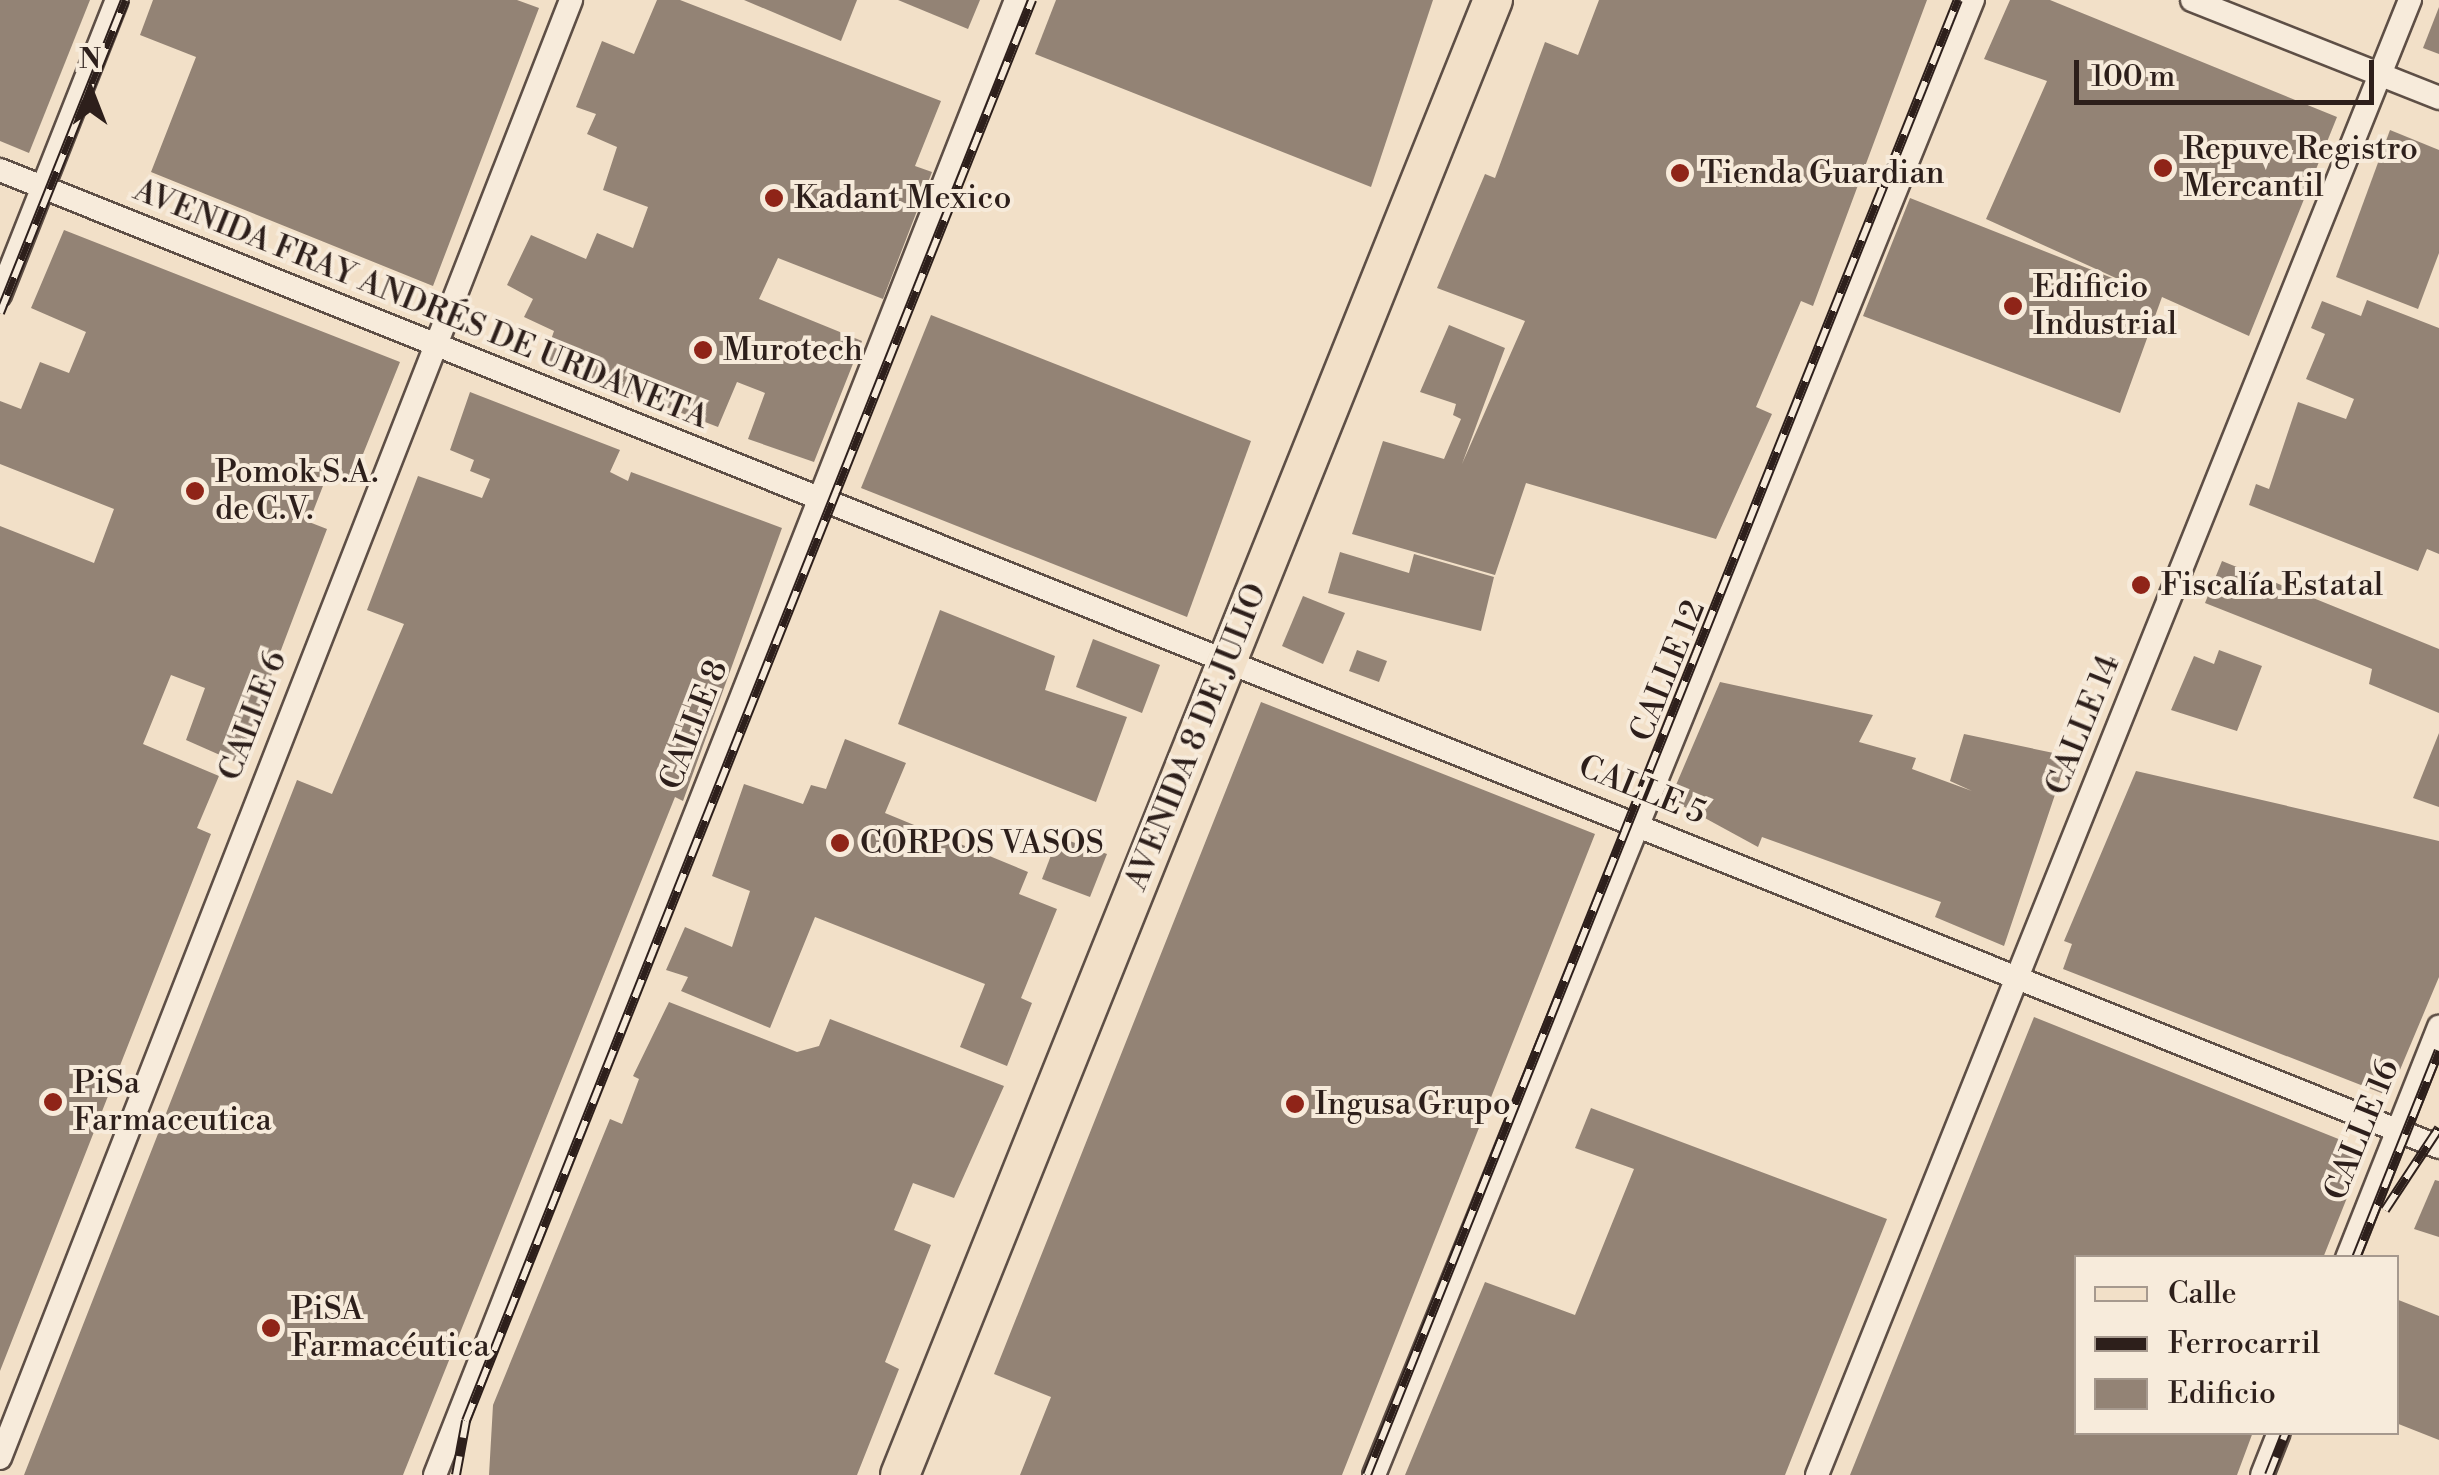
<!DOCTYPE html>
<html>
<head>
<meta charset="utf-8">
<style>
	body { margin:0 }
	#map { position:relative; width:2439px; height:1475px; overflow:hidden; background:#f2e0c8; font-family:"Libre Bodoni",serif }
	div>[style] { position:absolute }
	.building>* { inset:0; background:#938375 }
	.roads { filter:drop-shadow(2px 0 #5e4f46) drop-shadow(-2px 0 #5e4f46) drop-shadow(0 2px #5e4f46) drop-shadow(0 -2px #5e4f46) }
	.minor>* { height:22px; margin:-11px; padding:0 11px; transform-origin:11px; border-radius:11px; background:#f7ebdb }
	.primary>* { height:38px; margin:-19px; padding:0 19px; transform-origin:19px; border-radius:19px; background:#f2e0c8 }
	.rail>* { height:10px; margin-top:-5px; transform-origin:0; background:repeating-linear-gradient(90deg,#f7ebdb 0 19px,#2d1f1b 0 38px); box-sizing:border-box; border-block:2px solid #2d1f1b }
	.dots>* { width:28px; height:28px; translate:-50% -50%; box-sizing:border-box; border:5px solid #f7ebdb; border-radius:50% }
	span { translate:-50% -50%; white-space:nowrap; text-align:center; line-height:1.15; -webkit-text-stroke:8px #f7ebdb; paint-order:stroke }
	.poi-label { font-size:32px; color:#2d1f1b }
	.left { translate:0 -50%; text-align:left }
	.street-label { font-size:32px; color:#2d1f1b }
	.legend { position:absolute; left:2074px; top:1255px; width:325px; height:180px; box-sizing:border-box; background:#f7ebdb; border:2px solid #a6998e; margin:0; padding:12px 18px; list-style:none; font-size:30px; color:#2d1f1b }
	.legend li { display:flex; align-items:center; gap:20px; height:50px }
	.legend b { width:50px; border:2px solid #a6998e }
	.north { position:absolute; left:40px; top:40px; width:100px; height:100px; -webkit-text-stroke:8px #f7ebdb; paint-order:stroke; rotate:0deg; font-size:28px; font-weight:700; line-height:40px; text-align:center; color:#2d1f1b }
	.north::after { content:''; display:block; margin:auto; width:35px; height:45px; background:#2d1f1b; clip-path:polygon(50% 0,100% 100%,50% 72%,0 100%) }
	.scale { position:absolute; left:2074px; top:60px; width:300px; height:45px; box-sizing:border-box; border:5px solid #2d1f1b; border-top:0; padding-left:12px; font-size:30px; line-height:35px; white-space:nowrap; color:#2d1f1b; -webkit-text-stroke:8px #f7ebdb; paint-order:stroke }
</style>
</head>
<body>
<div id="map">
	<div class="building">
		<i style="clip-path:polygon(0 0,90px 0,29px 153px,0 141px)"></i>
		<i style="clip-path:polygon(153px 0,517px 0,539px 8px,433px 286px,151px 172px,196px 57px,140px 35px)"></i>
		<i style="clip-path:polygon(657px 0,680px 0,941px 101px,915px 166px,932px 172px,883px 299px,778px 258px,759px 299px,862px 341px,814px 462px,748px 439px,765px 393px,737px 382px,718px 427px,544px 360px,554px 331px,524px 317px,533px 299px,507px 285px,531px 235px,586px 259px,597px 233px,633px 248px,648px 207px,603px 190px,617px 147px,587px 134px,596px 114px,576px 107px,602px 41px,634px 54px)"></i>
		<i style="clip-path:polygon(744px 0,857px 0,841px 41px)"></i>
		<i style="clip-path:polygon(898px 0,980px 0,968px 29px)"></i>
		<i style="clip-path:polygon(1056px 0,1433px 0,1371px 187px,1035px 54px)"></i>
		<i style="clip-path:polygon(1599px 0,1927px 0,1813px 306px,1801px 301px,1756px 407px,1772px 414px,1716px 539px,1526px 483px,1495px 575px,1352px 534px,1383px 441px,1444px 459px,1461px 419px,1453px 415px,1456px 404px,1420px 392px,1449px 325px,1505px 348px,1462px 464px,1525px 321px,1437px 288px,1485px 174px,1495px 178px,1545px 42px,1578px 55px)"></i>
		<i style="clip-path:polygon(2010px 0,2050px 0,2337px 117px,2249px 336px,2162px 297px,2120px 413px,1863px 316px,1910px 198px,2140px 289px,1986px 219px,2047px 81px,1984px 59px)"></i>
		<i style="clip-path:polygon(2439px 7px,2439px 54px,2423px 48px)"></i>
		<i style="clip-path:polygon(2390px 130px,2439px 150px,2439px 253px,2418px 309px,2336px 277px)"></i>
		<i style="clip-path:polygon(64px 230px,400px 362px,353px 479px,328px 473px,309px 522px,327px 529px,238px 763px,186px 740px,205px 688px,171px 675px,143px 744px,219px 776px,197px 828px,211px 834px,0 1371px,0 526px,94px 563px,114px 509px,0 464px,0 401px,21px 409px,40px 362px,69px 373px,86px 332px,31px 308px)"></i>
		<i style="clip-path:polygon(2367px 300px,2439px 328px,2439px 554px,2427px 549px,2418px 571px,2249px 505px,2256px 484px,2269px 489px,2298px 402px,2346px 419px,2354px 399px,2306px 379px,2325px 334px,2311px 328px,2322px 301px,2361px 316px)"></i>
		<i style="clip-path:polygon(931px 315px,1251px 441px,1187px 617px,861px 488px)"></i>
		<i style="clip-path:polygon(470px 392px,620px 450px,610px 472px,628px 481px,631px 472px,782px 528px,683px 801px,675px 797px,403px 1475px,24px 1475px,297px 780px,332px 794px,404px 624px,367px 610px,418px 476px,482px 498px,490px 479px,470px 471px,474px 460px,450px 450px)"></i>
		<i style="clip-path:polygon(1340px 552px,1409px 573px,1414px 554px,1494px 577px,1481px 631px,1328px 593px)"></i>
		<i style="clip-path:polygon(2222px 561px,2439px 649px,2439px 713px,2369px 684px,2372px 669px,2205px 603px)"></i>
		<i style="clip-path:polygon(1303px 596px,1345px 613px,1323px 664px,1282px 646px)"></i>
		<i style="clip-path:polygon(940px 610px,1055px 656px,1045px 690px,1127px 717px,1096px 802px,898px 724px)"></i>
		<i style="clip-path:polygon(1093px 639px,1160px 665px,1142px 713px,1076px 687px)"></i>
		<i style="clip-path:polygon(1357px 650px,1387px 661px,1379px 682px,1349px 671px)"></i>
		<i style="clip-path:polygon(2219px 650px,2262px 666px,2237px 731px,2171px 710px,2194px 656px,2214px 664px)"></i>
		<i style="clip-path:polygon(1720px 682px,1873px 715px,1859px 742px,1916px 758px,1912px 769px,1972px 791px,1950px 781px,1964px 734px,2068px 756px,2004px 946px,1935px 917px,1941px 902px,1762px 837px,1758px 847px,1670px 799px)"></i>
		<i style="clip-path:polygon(1261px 702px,1595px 834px,1342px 1475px,1020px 1475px,1051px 1397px,994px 1374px)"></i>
		<i style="clip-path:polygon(2439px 733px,2439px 807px,2413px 798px)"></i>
		<i style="clip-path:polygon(845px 739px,906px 763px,885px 813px,1028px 872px,1019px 894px,1057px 909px,1021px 998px,1032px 1003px,1007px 1066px,960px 1047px,985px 984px,815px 917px,770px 1028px,681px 991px,688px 977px,666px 970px,685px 927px,732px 947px,750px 891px,712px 876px,744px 784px,803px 804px,811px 785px,826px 789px)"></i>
		<i style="clip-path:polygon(2136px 771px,2439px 841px,2439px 977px,2389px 1096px,2063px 969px,2072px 944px,2064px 941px)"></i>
		<i style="clip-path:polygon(1058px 837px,1107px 854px,1090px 897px,1042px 879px)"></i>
		<i style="clip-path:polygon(669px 1002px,797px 1052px,819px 1046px,830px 1019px,1004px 1086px,954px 1198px,913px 1183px,894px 1230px,931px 1245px,885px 1362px,899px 1369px,857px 1475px,489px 1475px,493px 1405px,610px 1119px,622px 1124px,639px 1079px,633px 1076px)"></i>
		<i style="clip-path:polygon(2034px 1017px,2366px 1150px,2323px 1258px,2076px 1258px,2076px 1432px,2253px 1432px,2237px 1475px,1850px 1475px)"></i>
		<i style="clip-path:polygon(1591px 1108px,1887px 1219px,1785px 1475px,1405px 1475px,1485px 1282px,1575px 1315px,1634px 1169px,1575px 1148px)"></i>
		<i style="clip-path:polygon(2435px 1180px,2439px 1181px,2439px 1237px,2414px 1229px)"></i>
		<i style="clip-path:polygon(2396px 1299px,2439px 1316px,2439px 1440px,2396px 1423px)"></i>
	</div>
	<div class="roads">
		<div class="minor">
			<i style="left:2192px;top:0;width:266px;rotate:21.6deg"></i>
			<i style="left:0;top:170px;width:2627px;rotate:21.83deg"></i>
			<i style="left:0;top:295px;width:317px;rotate:-68.4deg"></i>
			<i style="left:2347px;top:1258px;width:249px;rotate:-68.3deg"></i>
			<i style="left:0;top:1458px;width:1566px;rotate:-68.61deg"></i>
			<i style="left:435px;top:1475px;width:1585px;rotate:-68.5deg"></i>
			<i style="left:1374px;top:1475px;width:1592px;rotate:-67.9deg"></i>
			<i style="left:1817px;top:1475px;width:1590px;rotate:-68.1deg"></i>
			<i style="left:2262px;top:1475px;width:46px;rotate:-68.4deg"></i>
		</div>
		<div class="primary">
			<i style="left:900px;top:1475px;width:1590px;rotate:-68.1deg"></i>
		</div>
	</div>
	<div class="rail">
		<i style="left:0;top:313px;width:337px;rotate:-68.2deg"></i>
		<i style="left:2385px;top:1210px;width:98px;rotate:-56.6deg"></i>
		<i style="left:2356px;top:1258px;width:223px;rotate:-68.2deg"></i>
		<i style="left:456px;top:1475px;width:55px;rotate:-79.5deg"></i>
		<i style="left:466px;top:1421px;width:1530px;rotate:-68.28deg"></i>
		<i style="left:1367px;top:1475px;width:1589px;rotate:-68.17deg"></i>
		<i style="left:2269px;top:1475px;width:46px;rotate:-68.4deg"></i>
	</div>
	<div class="dots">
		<i style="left:2163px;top:168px;background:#8f2418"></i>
		<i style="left:1680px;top:173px;background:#8f2418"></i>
		<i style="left:774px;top:198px;background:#8f2418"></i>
		<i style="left:2013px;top:306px;background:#8f2418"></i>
		<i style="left:703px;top:350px;background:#8f2418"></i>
		<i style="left:195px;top:491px;background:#8f2418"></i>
		<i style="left:2141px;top:585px;background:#8f2418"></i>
		<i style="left:840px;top:843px;background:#8f2418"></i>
		<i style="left:53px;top:1102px;background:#8f2418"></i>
		<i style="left:1295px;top:1104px;background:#8f2418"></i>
		<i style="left:271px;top:1328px;background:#8f2418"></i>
	</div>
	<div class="poi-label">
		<span class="left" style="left:2183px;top:168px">Repuve Registro<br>Mercantil</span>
		<span class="left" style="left:1700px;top:173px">Tienda Guardian</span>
		<span class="left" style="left:794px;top:198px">Kadant Mexico</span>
		<span class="left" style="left:2033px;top:306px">Edificio<br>Industrial</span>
		<span class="left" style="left:723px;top:350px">Murotech</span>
		<span class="left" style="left:215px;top:491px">Pomok S.A.<br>de C.V.</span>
		<span class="left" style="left:2161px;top:585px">Fiscalía Estatal</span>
		<span class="left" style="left:860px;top:843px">CORPOS VASOS</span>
		<span class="left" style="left:73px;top:1102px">PiSa<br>Farmaceutica</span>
		<span class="left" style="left:1315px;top:1104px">Ingusa Grupo</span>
		<span class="left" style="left:291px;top:1328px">PiSA<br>Farmacéutica</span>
	</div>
	<div class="street-label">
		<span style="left:421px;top:304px;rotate:22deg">AVENIDA FRAY ANDRÉS DE URDANETA</span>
		<span style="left:1668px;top:671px;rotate:-68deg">CALLE 12</span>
		<span style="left:253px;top:716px;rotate:-69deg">CALLE 6</span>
		<span style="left:694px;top:725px;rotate:-69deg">CALLE 8</span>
		<span style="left:2083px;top:725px;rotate:-68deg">CALLE 14</span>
		<span style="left:1196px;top:737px;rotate:-68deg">AVENIDA 8 DE JULIO</span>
		<span style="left:1642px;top:790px;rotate:22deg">CALLE 5</span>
		<span style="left:2362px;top:1130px;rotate:-68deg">CALLE 16</span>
	</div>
	<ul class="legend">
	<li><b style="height:12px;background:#f2e0c8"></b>Calle</li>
	<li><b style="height:12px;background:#2d1f1b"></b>Ferrocarril</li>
	<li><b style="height:28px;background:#938375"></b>Edificio</li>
	</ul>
	<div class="north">N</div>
	<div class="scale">100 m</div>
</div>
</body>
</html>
